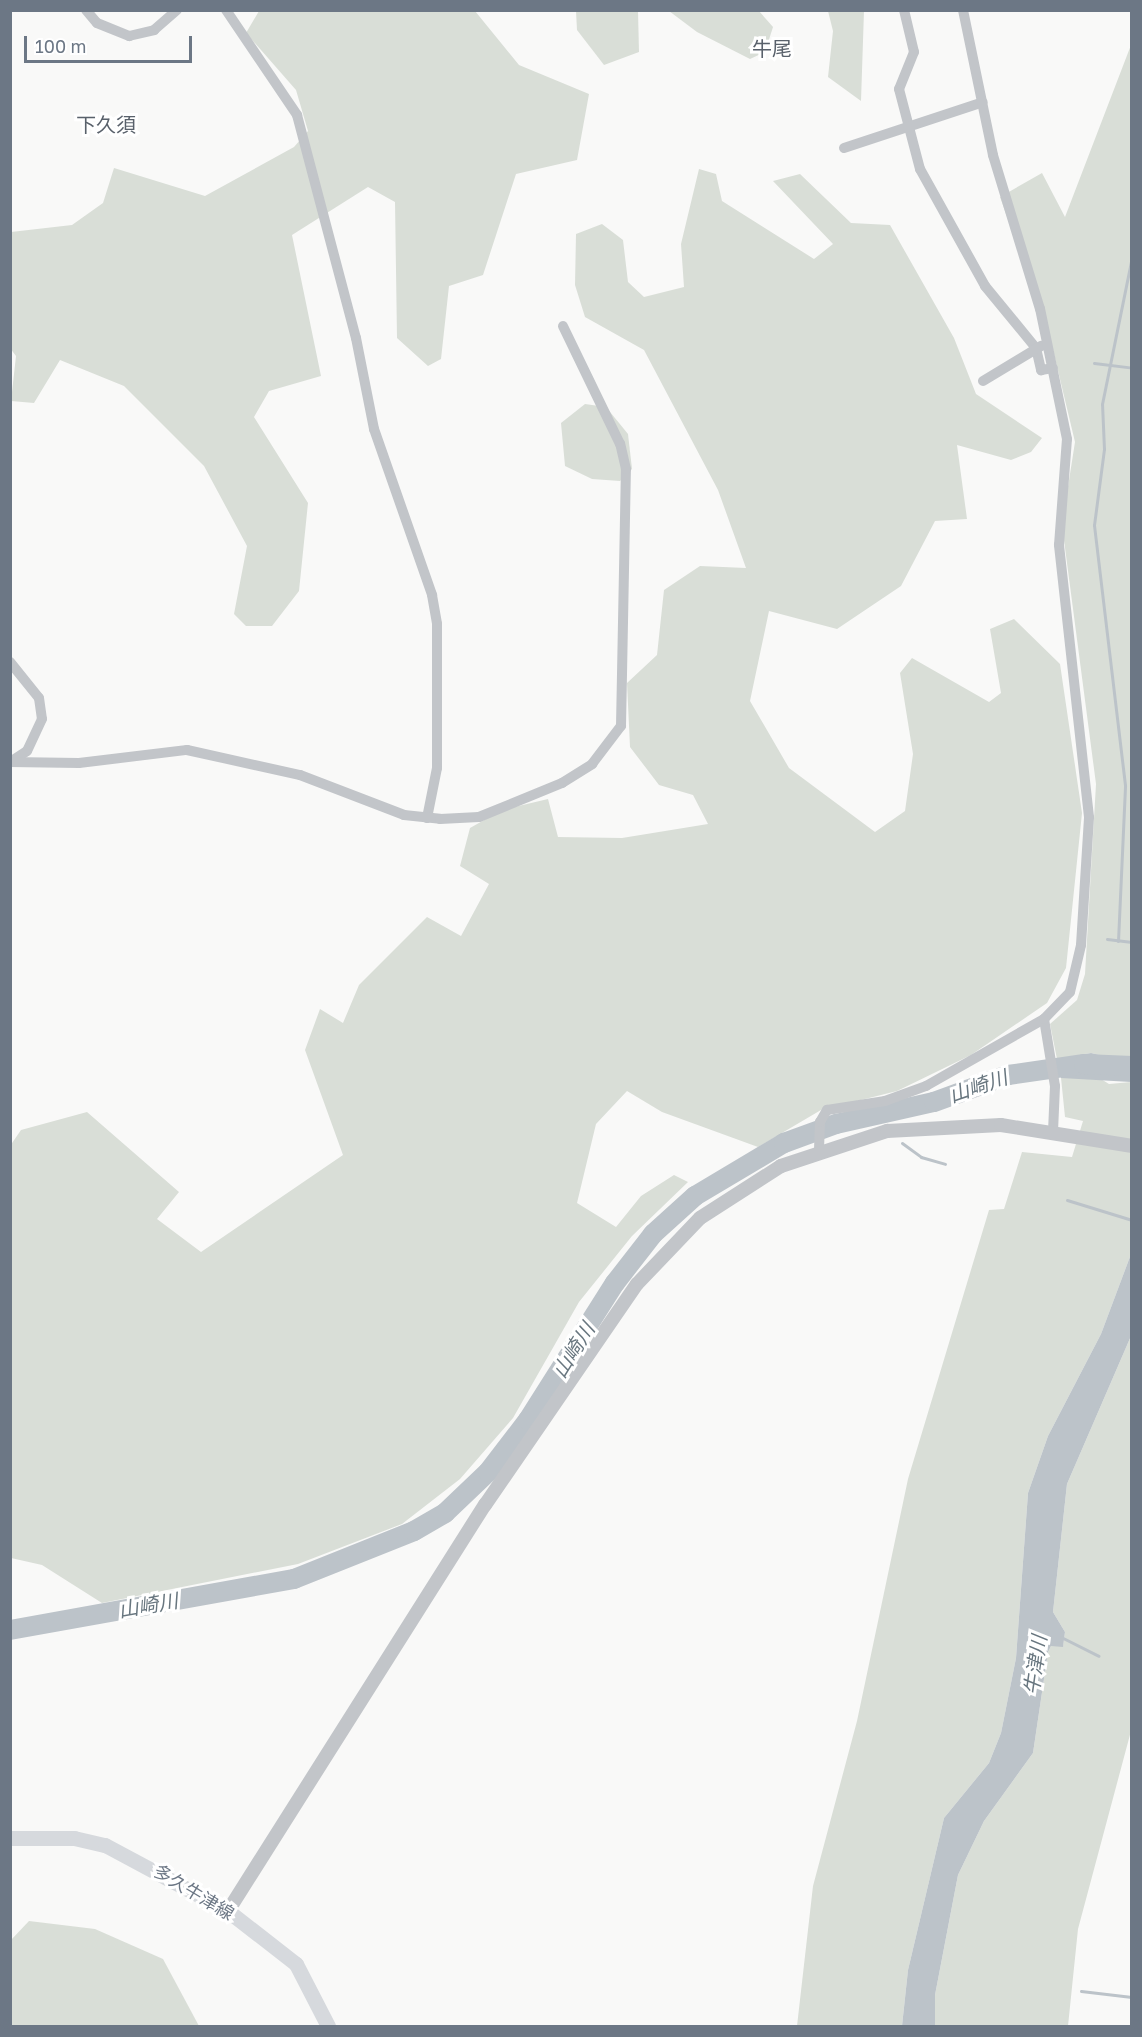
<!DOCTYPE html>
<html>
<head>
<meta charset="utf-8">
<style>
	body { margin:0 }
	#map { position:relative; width:1142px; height:2037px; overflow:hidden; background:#f9f9f8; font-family:"Golos Text","Noto Sans JP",sans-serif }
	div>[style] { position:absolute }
	.green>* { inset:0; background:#d9ded7 }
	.water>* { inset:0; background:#bcc3c9 }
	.stream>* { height:3px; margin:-1.5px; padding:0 1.5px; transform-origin:1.5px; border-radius:1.5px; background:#bcc3c9 }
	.river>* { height:20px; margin:-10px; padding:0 10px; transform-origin:10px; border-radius:10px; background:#bcc3c9 }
	.minor>* { height:10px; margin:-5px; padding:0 5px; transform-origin:5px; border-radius:5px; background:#c2c5c9 }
	.tertiary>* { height:14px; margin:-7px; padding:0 7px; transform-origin:7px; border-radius:7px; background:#c2c5c9 }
	.secondary>* { height:15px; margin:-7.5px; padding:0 7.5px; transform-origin:7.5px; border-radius:7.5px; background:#d6d9dd }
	span { translate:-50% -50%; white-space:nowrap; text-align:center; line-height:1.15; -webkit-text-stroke:6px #fff; paint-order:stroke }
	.street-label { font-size:18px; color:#6c7785 }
	.neighbourhood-label { font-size:20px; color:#59616b }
	.water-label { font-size:20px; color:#68767f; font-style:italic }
	.frame { position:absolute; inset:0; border:12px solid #6c7785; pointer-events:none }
	.scale { position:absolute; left:24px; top:36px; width:168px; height:27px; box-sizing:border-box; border:3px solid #6c7785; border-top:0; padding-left:8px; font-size:18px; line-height:21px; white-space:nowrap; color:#6c7785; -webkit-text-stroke:4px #fff; paint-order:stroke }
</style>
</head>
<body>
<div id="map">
	<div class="green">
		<i style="clip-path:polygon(259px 11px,475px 11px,519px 65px,589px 94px,577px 160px,516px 174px,483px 275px,449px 286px,441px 359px,428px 366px,397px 338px,395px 202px,368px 187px,292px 235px,321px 376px,269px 391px,254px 417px,308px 503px,299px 591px,272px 626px,246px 626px,234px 614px,247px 546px,204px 466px,124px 386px,60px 360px,34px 403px,11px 401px,16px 356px,10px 348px,11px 232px,72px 225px,103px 203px,114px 168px,205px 196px,294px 147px,308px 131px,296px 90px,246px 33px)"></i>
		<i style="clip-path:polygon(576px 11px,638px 11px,639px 52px,604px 65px,577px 30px)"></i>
		<i style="clip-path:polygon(669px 11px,759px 11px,773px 27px,765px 52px,750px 59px,697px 32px)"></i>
		<i style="clip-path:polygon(828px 11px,864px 11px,861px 101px,828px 77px,833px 31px)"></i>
		<i style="clip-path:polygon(1131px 45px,1132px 1056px,1117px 1059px,1091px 1053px,1057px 1059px,1050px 1024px,1077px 1000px,1085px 974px,1096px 784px,1062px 525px,1075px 442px,1039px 291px,1036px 298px,1000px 197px,1042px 173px,1065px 217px)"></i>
		<i style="clip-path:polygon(699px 169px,716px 174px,722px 201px,814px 259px,833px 244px,773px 181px,800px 174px,851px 223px,890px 225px,954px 338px,976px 394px,1042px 438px,1031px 452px,1011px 460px,957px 445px,967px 519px,935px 521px,901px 586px,837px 629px,769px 611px,750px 701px,789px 768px,875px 832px,905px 811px,913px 754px,900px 673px,912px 658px,989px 702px,1001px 693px,990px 629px,1014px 619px,1060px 664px,1082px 813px,1066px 968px,1047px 1003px,971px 1055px,897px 1091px,821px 1110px,758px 1147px,662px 1112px,627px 1091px,596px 1124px,577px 1203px,616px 1227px,641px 1196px,674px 1175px,688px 1182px,632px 1236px,579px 1302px,513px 1418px,460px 1479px,402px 1524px,298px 1564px,102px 1603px,42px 1565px,11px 1558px,10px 1146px,21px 1130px,87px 1112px,179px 1192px,157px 1219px,201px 1252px,343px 1155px,305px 1050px,320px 1009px,343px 1023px,359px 985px,427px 917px,461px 936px,489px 884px,460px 866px,470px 828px,502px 810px,548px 799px,558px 837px,622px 838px,708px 824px,693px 795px,659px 785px,630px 747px,627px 683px,657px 655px,664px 590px,700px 566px,746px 568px,718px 490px,644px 350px,585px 317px,575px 285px,576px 234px,602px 224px,623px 240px,628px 282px,644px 297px,684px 287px,681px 244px)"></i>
		<i style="clip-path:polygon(585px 404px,606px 407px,628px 434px,632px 469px,620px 481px,592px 479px,565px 466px,561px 423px)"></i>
		<i style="clip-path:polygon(1096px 1076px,1109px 1084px,1131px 1082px,1131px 1254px,1101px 1334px,1048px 1436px,1028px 1493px,1016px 1658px,1001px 1733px,989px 1763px,944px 1818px,908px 1970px,902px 2026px,797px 2026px,813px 1886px,857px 1721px,908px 1479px,989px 1210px,1004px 1209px,1022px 1152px,1072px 1157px,1083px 1121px,1065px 1117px,1061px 1078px)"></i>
		<i style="clip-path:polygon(1131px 1336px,1131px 1731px,1078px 1929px,1068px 2026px,935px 2026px,935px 1995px,958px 1875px,984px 1821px,1033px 1753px,1048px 1652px,1051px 1646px,1063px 1646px,1065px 1632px,1053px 1612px,1067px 1484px)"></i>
		<i style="clip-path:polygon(29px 1921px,95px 1929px,163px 1959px,199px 2026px,11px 2026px,11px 1940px)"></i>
	</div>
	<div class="water">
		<i style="clip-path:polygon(1091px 1053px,1117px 1059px,1131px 1056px,1131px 1082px,1061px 1078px,1057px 1059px)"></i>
		<i style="clip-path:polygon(1131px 1254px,1131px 1336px,1067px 1484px,1053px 1612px,1065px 1632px,1063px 1647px,1051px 1646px,1048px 1652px,1033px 1753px,984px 1821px,958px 1875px,935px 1995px,935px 2026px,902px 2026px,908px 1970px,944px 1818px,989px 1763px,1001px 1733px,1016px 1658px,1028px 1493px,1048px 1436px,1101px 1334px)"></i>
	</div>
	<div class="stream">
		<i style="left:1094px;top:363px;width:38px;rotate:7deg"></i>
		<i style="left:1107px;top:939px;width:25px;rotate:7deg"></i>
		<i style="left:1118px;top:941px;width:156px;rotate:-87.4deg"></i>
		<i style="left:1125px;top:785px;width:262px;rotate:-96.8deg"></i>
		<i style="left:1094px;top:525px;width:77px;rotate:-82.5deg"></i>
		<i style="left:1104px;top:449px;width:45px;rotate:-92.5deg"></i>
		<i style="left:1102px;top:404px;width:145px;rotate:-78.5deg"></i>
		<i style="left:902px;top:1143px;width:24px;rotate:36deg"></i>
		<i style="left:921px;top:1157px;width:25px;rotate:16deg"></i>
		<i style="left:1067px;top:1200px;width:68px;rotate:17.1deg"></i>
		<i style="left:1061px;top:1637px;width:42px;rotate:26.6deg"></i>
		<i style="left:1081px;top:1991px;width:51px;rotate:6.7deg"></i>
	</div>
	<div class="river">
		<i style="left:10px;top:1630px;width:289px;rotate:-10.2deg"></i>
		<i style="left:294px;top:1579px;width:129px;rotate:-21.8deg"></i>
		<i style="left:414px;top:1531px;width:36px;rotate:-30deg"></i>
		<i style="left:445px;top:1513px;width:59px;rotate:-43.6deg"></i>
		<i style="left:488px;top:1472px;width:66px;rotate:-52.4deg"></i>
		<i style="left:528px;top:1420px;width:162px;rotate:-57.6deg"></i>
		<i style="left:615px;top:1283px;width:62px;rotate:-52.2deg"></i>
		<i style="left:653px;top:1234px;width:57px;rotate:-42.1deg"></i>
		<i style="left:695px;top:1196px;width:104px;rotate:-30.8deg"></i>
		<i style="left:784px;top:1143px;width:55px;rotate:-20.1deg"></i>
		<i style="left:836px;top:1124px;width:100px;rotate:-12.7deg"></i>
		<i style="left:934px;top:1102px;width:79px;rotate:-20deg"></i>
		<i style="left:1008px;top:1075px;width:77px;rotate:-8.2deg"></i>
		<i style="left:1084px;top:1064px;width:48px;rotate:2.4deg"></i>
	</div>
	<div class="minor">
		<i style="left:86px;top:10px;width:17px;rotate:50deg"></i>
		<i style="left:97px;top:23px;width:35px;rotate:22deg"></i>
		<i style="left:129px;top:36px;width:26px;rotate:-13deg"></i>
		<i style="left:154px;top:30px;width:30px;rotate:-41deg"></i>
		<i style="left:226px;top:10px;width:127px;rotate:55.9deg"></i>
		<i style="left:297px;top:115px;width:231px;rotate:75.2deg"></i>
		<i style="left:356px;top:338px;width:93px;rotate:78.8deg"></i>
		<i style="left:374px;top:429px;width:176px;rotate:70.7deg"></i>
		<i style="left:432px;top:595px;width:29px;rotate:80deg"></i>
		<i style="left:437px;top:624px;width:144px;rotate:90deg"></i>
		<i style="left:437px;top:768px;width:51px;rotate:101.3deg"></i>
		<i style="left:904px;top:10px;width:43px;rotate:76.6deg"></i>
		<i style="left:914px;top:52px;width:40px;rotate:112deg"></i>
		<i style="left:899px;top:89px;width:83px;rotate:75.3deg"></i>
		<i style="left:920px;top:169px;width:134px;rotate:60.9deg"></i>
		<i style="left:985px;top:286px;width:80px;rotate:50.6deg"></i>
		<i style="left:1036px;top:348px;width:23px;rotate:77deg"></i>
		<i style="left:1041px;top:370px;width:12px;rotate:-9deg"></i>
		<i style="left:844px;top:148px;width:146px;rotate:-18.3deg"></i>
		<i style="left:983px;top:381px;width:68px;rotate:-31.1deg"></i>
		<i style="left:10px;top:662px;width:46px;rotate:51.1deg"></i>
		<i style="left:39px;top:698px;width:21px;rotate:82deg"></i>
		<i style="left:42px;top:719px;width:35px;rotate:115deg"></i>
		<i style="left:27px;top:751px;width:20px;rotate:147deg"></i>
		<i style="left:10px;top:762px;width:69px;rotate:0.8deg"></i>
		<i style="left:79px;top:763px;width:109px;rotate:-6.9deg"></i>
		<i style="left:187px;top:750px;width:116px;rotate:12.5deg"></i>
		<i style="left:300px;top:775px;width:111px;rotate:21deg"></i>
		<i style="left:404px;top:815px;width:36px;rotate:6deg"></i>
		<i style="left:440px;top:819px;width:39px;rotate:-3deg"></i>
		<i style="left:479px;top:817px;width:90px;rotate:-22.3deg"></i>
		<i style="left:562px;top:783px;width:36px;rotate:-32deg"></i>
		<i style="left:592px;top:764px;width:48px;rotate:-52.7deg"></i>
		<i style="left:621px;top:726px;width:257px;rotate:-88.9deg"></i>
		<i style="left:626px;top:469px;width:26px;rotate:-103deg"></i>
		<i style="left:620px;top:444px;width:131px;rotate:-115.8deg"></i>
		<i style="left:1044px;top:1019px;width:68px;rotate:80.7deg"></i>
		<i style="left:1055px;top:1086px;width:46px;rotate:92.5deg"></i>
		<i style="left:819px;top:1150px;width:28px;rotate:-88deg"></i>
		<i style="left:820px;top:1122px;width:14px;rotate:-60deg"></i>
		<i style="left:827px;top:1110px;width:59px;rotate:-8.8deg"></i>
		<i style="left:885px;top:1101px;width:44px;rotate:-20.1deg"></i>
		<i style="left:926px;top:1086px;width:136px;rotate:-29.6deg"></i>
		<i style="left:1044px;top:1019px;width:37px;rotate:-46deg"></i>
		<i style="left:1070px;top:992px;width:48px;rotate:-76.8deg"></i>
		<i style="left:1081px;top:945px;width:128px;rotate:-86.4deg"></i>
		<i style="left:1089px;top:817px;width:274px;rotate:-96.3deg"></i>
		<i style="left:1059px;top:545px;width:106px;rotate:-85.7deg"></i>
		<i style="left:1067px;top:439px;width:133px;rotate:-101.7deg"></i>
		<i style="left:1040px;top:309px;width:161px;rotate:-107deg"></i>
		<i style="left:993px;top:155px;width:148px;rotate:-101.7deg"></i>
	</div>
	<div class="tertiary">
		<i style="left:228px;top:1911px;width:481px;rotate:-57.7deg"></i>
		<i style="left:485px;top:1505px;width:268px;rotate:-55.5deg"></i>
		<i style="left:637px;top:1284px;width:91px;rotate:-46.3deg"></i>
		<i style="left:700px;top:1218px;width:96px;rotate:-32.7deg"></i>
		<i style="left:781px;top:1166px;width:112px;rotate:-18.3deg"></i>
		<i style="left:887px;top:1131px;width:114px;rotate:-3deg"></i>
		<i style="left:1001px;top:1125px;width:133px;rotate:9.1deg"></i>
	</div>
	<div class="secondary">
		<i style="left:10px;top:1838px;width:64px"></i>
		<i style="left:74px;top:1838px;width:32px;rotate:13deg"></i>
		<i style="left:105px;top:1845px;width:140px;rotate:28.2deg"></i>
		<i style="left:228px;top:1911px;width:86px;rotate:37.9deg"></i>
		<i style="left:296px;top:1964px;width:70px;rotate:62.7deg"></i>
	</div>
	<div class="street-label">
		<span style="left:194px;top:1892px;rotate:31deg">多久牛津線</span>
	</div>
	<div class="neighbourhood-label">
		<span style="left:772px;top:48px">牛尾</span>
		<span style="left:106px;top:124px">下久須</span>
	</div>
	<div class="water-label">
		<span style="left:978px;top:1086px;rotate:-19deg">山崎川</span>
		<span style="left:573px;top:1350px;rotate:-58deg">山崎川</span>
		<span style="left:148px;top:1605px;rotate:-10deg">山崎川</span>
		<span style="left:1035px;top:1665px;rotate:-82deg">牛津川</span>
	</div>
	<div class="frame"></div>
	<div class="scale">100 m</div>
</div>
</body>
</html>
